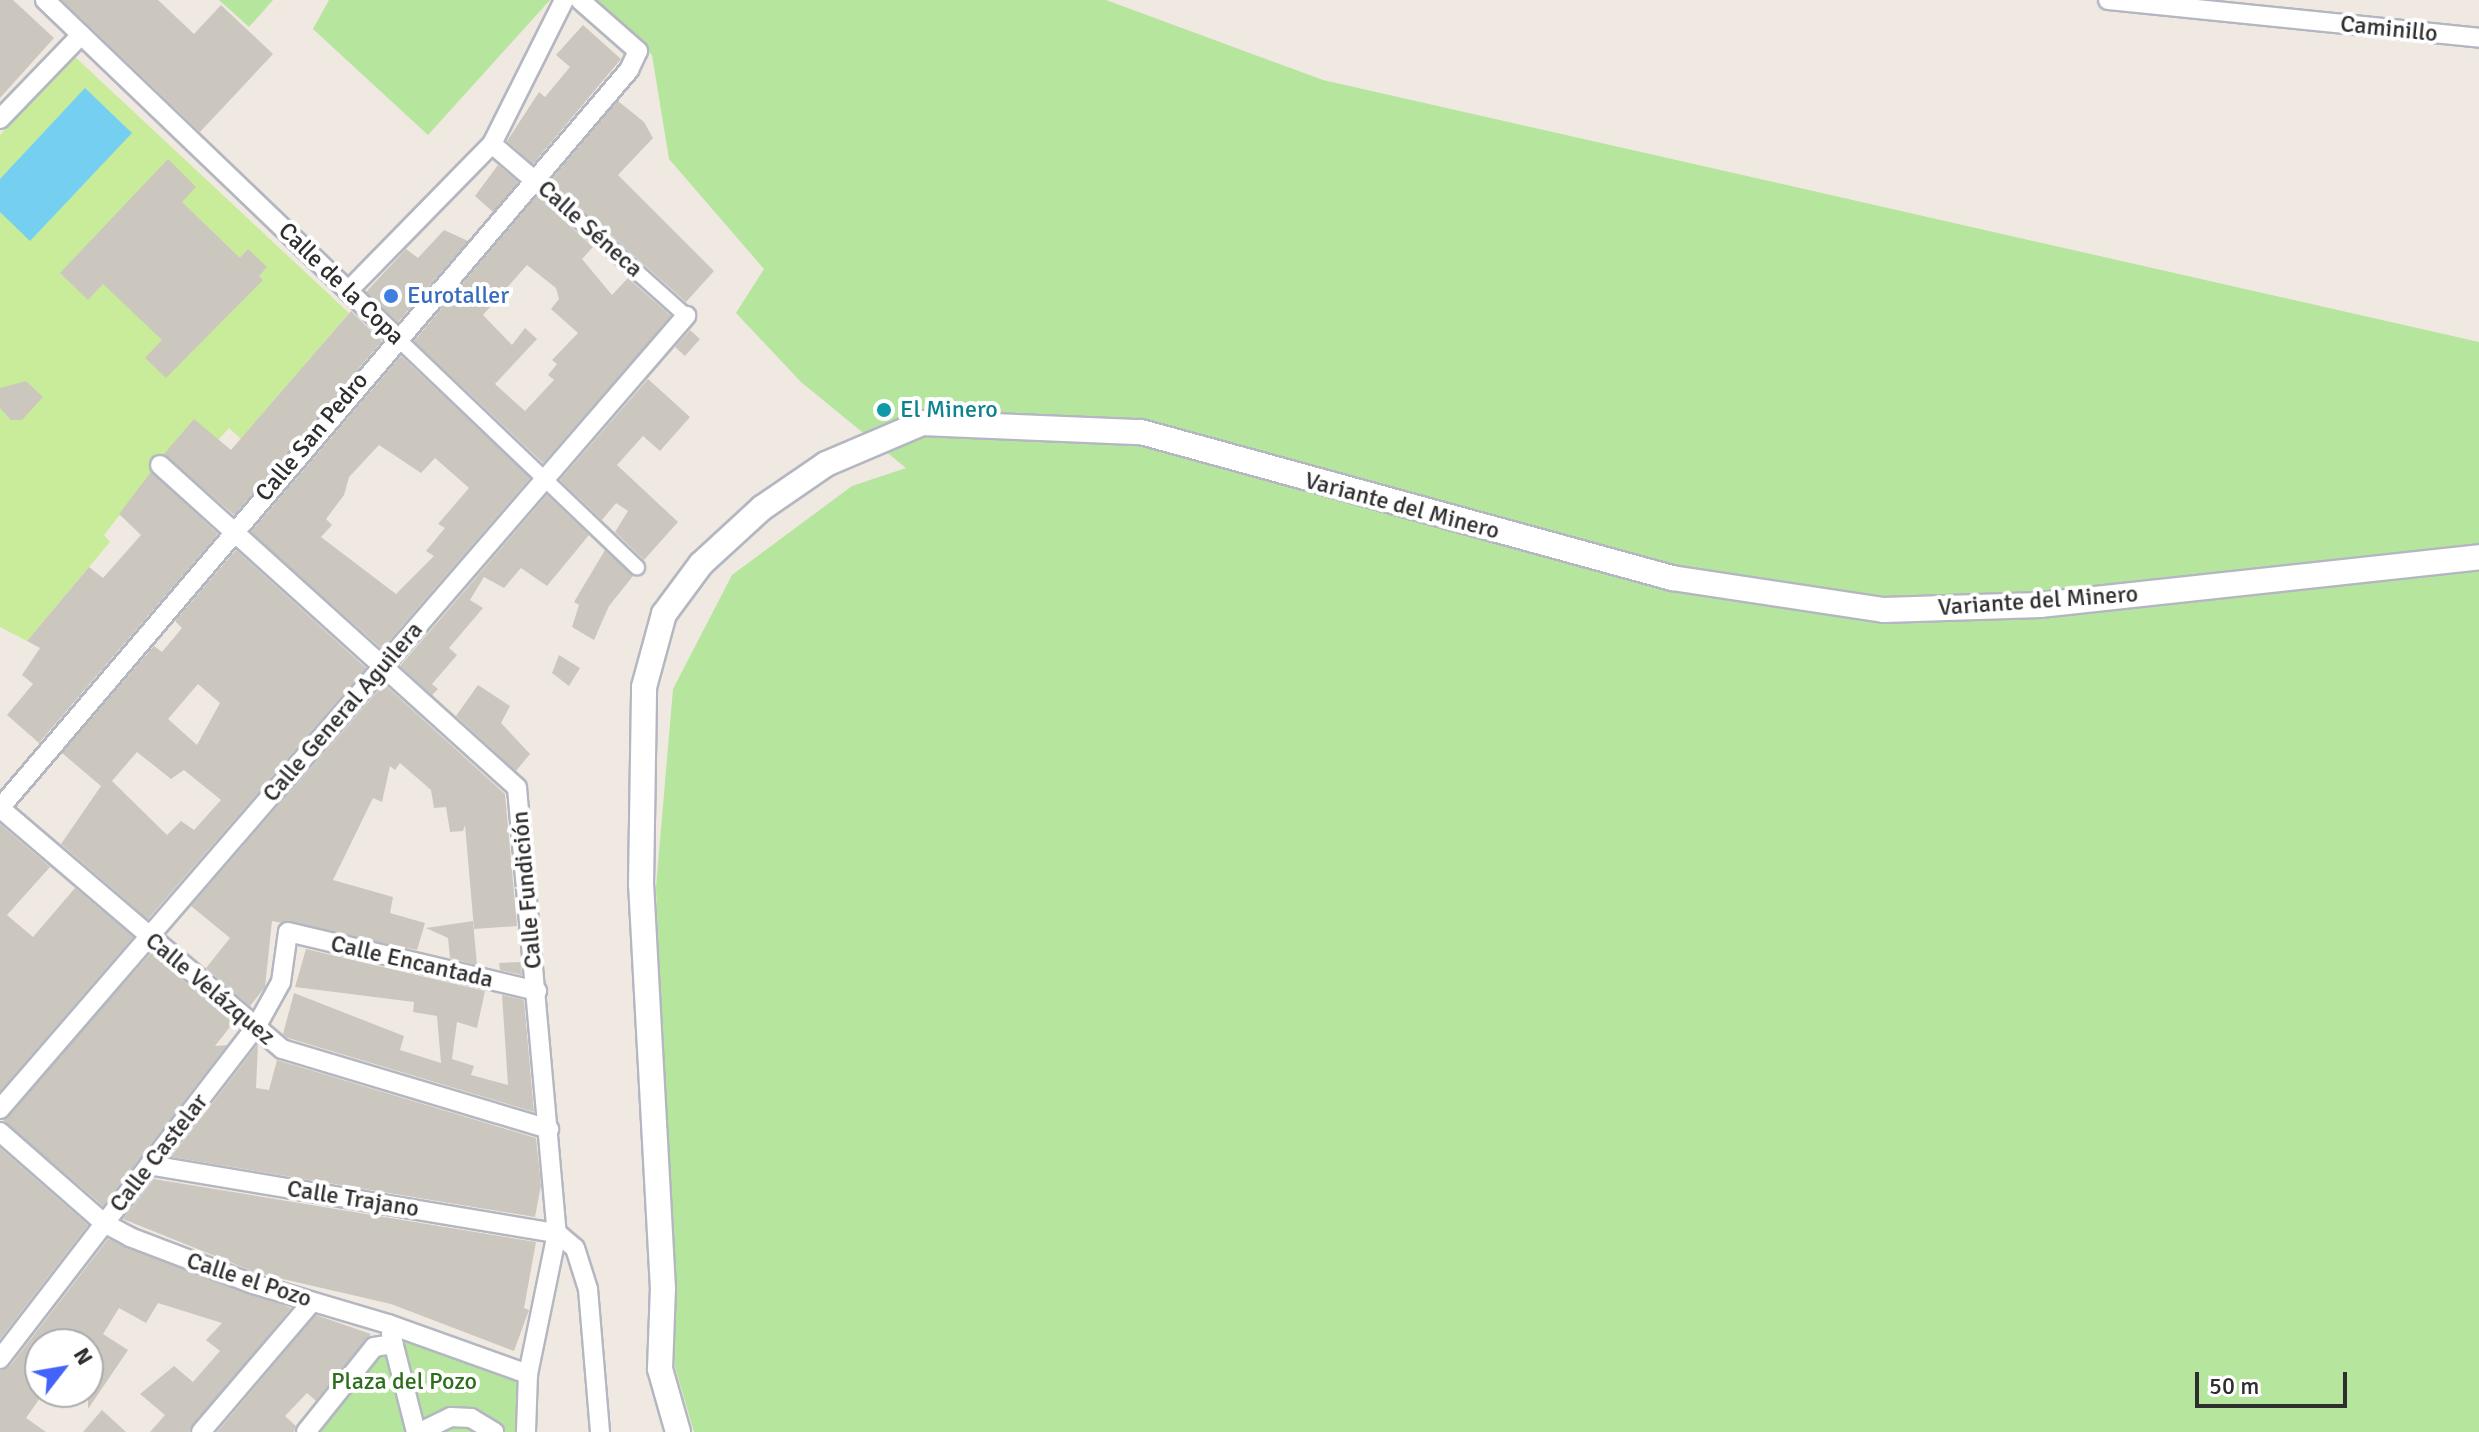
<!DOCTYPE html>
<html>
<head>
<meta charset="utf-8">
<style>
	body { margin:0 }
	#map { position:relative; width:2479px; height:1432px; overflow:hidden; background:#efe9e1; font-family:Signika,sans-serif }
	div>[style] { position:absolute }
	.green>* { inset:0; background:#b6e59e }
	.pitch>* { inset:0; background:#c9ec9a }
	.water>* { inset:0; background:#75cff0 }
	.building>* { inset:0; background:#cbc7bf }
	.roads { filter:drop-shadow(2px 0 #b4b7c1) drop-shadow(-2px 0 #b4b7c1) drop-shadow(0 2px #b4b7c1) drop-shadow(0 -2px #b4b7c1) }
	.pedestrian>* { height:14px; margin:-7px; padding:0 7px; transform-origin:7px; border-radius:7px; background:#fff }
	.minor>* { height:18px; margin:-9px; padding:0 9px; transform-origin:9px; border-radius:9px; background:#fff }
	.tertiary>* { height:24px; margin:-12px; padding:0 12px; transform-origin:12px; border-radius:12px; background:#fff }
	.dots>* { width:22px; height:22px; translate:-50% -50%; box-sizing:border-box; border:4px solid #fff; border-radius:50% }
	span { translate:-50% -50%; white-space:nowrap; text-align:center; line-height:1.15; -webkit-text-stroke:8px #fff; paint-order:stroke }
	.street-label { font-size:24px; color:#2e2e2e }
	.shop-label { font-size:24px; color:#366cbe }
	.left { translate:0 -50%; text-align:left }
	.culture-label { font-size:24px; color:#0d838f }
	.park-label { font-size:24px; color:#2c6e1b }
	.north { position:absolute; left:24px; top:1328px; width:80px; height:80px; box-sizing:border-box; background:#fff; border:2px solid #ababab; border-radius:50%; rotate:59deg; font-size:22px; font-weight:700; line-height:32px; text-align:center; color:#2e2e2e }
	.north::after { content:''; display:block; margin:auto; width:28px; height:36px; background:#4264fb; clip-path:polygon(50% 0,100% 100%,50% 72%,0 100%) }
	.scale { position:absolute; left:2195px; top:1372px; width:152px; height:36px; box-sizing:border-box; border:4px solid #2e2e2e; border-top:0; padding-left:10px; font-size:24px; line-height:28px; white-space:nowrap; color:#2e2e2e; -webkit-text-stroke:6px #fff; paint-order:stroke }
</style>
</head>
<body>
<div id="map">
	<div class="green">
		<i style="clip-path:polygon(219px 0,273px 0,249px 27px)"></i>
		<i style="clip-path:polygon(329px 0,550px 0,428px 135px,313px 29px)"></i>
		<i style="clip-path:polygon(591px 0,1106px 0,1323px 80px,2479px 342px,2479px 1432px,694px 1432px,675px 1367px,656px 887px,673px 689px,732px 575px,852px 486px,906px 468px,801px 382px,736px 313px,764px 269px,669px 159px,652px 55px)"></i>
		<i style="clip-path:polygon(388px 1324px,528px 1374px,519px 1432px,304px 1432px)"></i>
	</div>
	<div class="pitch">
		<i style="clip-path:polygon(73px 55px,349px 313px,241px 439px,229px 428px,218px 440px,194px 420px,104px 535px,110px 542px,27px 641px,0 627px,0 135px)"></i>
	</div>
	<div class="water">
		<i style="clip-path:polygon(85px 88px,132px 133px,30px 241px,0 212px,0 179px)"></i>
	</div>
	<div class="building">
		<i style="clip-path:polygon(0 0,13px 0,54px 38px,0 98px)"></i>
		<i style="clip-path:polygon(62px 0,158px 0,194px 34px,221px 5px,273px 54px,200px 132px)"></i>
		<i style="clip-path:polygon(583px 25px,621px 59px,533px 164px,507px 141px,539px 92px,545px 97px,570px 67px,556px 55px)"></i>
		<i style="clip-path:polygon(618px 101px,644px 122px,653px 138px,618px 175px,714px 271px,686px 302px,550px 181px)"></i>
		<i style="clip-path:polygon(168px 159px,196px 187px,182px 202px,240px 258px,248px 249px,267px 267px,259px 276px,263px 280px,166px 378px,145px 358px,162px 340px,103px 284px,88px 300px,60px 273px)"></i>
		<i style="clip-path:polygon(498px 165px,518px 182px,493px 212px,475px 196px)"></i>
		<i style="clip-path:polygon(evenodd,537px 196px,593px 247px,582px 259px,612px 295px,628px 278px,671px 316px,543px 463px,414px 341px,537px 196px,527px 265px,556px 288px,559px 299px,551px 309px,578px 333px,552px 360px,557px 364px,548px 375px,554px 380px,525px 411px,495px 384px,537px 339px,525px 328px,512px 345px,483px 315px,527px 265px)"></i>
		<i style="clip-path:polygon(444px 230px,468px 241px,398px 322px,366px 292px,406px 249px,418px 258px)"></i>
		<i style="clip-path:polygon(351px 311px,382px 341px,234px 515px,164px 454px,194px 419px,231px 450px)"></i>
		<i style="clip-path:polygon(690px 330px,700px 339px,685px 356px,675px 347px)"></i>
		<i style="clip-path:polygon(evenodd,401px 356px,530px 478px,382px 649px,251px 532px,401px 356px,379px 445px,421px 473px,435px 458px,469px 488px,438px 524px,445px 528px,426px 551px,434px 556px,396px 594px,321px 537px,332px 525px,326px 519px,344px 495px,349px 477px,379px 445px)"></i>
		<i style="clip-path:polygon(648px 379px,690px 417px,660px 451px,643px 436px,617px 465px,678px 522px,644px 560px,615px 532px,628px 511px,616px 503px,602px 520px,560px 480px)"></i>
		<i style="clip-path:polygon(26px 381px,43px 397px,22px 420px,11px 420px,0 408px,0 388px)"></i>
		<i style="clip-path:polygon(151px 472px,218px 534px,39px 743px,7px 715px,33px 684px,22px 675px,40px 648px,27px 641px,89px 567px,103px 578px,141px 535px,119px 514px)"></i>
		<i style="clip-path:polygon(547px 495px,589px 535px,547px 586px,521px 568px,504px 588px,484px 577px,470px 600px,483px 608px,449px 648px,457px 655px,432px 684px,438px 689px,432px 695px,400px 666px)"></i>
		<i style="clip-path:polygon(evenodd,236px 550px,366px 668px,148px 919px,61px 844px,101px 786px,62px 753px,154px 646px,162px 652px,182px 628px,175px 621px,236px 550px,198px 684px,220px 703px,197px 745px,168px 719px,198px 684px,236px 550px,137px 752px,171px 779px,184px 770px,221px 800px,194px 830px,181px 821px,167px 835px,112px 781px,137px 752px)"></i>
		<i style="clip-path:polygon(605px 550px,633px 576px,609px 606px,594px 640px,572px 627px,579px 605px,574px 602px)"></i>
		<i style="clip-path:polygon(559px 655px,580px 668px,569px 686px,552px 673px)"></i>
		<i style="clip-path:polygon(384px 684px,505px 794px,517px 926px,474px 929px,465px 825px,463px 831px,450px 832px,446px 807px,434px 808px,431px 790px,400px 763px,395px 770px,390px 766px,382px 802px,373px 798px,333px 880px,393px 897px,390px 913px,425px 923px,417px 950px,272px 921px,265px 987px,250px 1006px,206px 968px,230px 938px,191px 906px)"></i>
		<i style="clip-path:polygon(478px 685px,510px 706px,501px 723px,530px 754px,516px 771px,456px 716px)"></i>
		<i style="clip-path:polygon(0 824px,50px 867px,7px 915px,33px 937px,75px 888px,133px 937px,0 1091px)"></i>
		<i style="clip-path:polygon(473px 921px,477px 965px,450px 958px,448px 938px,426px 928px)"></i>
		<i style="clip-path:polygon(306px 949px,485px 991px,477px 1028px,457px 1022px,452px 1059px,474px 1066px,471px 1075px,508px 1085px,502px 995px,524px 1000px,534px 1112px,288px 1038px,283px 1034px,294px 993px,404px 1036px,400px 1050px,441px 1063px,437px 1016px,413px 1012px,414px 1002px,295px 987px)"></i>
		<i style="clip-path:polygon(151px 953px,233px 1023px,215px 1046px,227px 1045px,103px 1206px,3px 1120px)"></i>
		<i style="clip-path:polygon(521px 962px,522px 975px,500px 970px,499px 963px)"></i>
		<i style="clip-path:polygon(258px 1044px,256px 1088px,269px 1090px,277px 1060px,536px 1138px,541px 1185px,535px 1217px,171px 1157px)"></i>
		<i style="clip-path:polygon(0 1148px,88px 1225px,0 1339px)"></i>
		<i style="clip-path:polygon(154px 1179px,536px 1242px,524px 1308px,529px 1310px,514px 1351px,391px 1304px,257px 1273px,123px 1219px)"></i>
		<i style="clip-path:polygon(108px 1239px,291px 1308px,189px 1432px,150px 1432px,165px 1415px,140px 1394px,174px 1366px,193px 1382px,220px 1351px,206px 1340px,222px 1323px,158px 1303px,146px 1323px,119px 1308px,103px 1334px,128px 1350px,88px 1409px,88px 1344px,40px 1344px,40px 1398px,26px 1418px,46px 1432px,0 1432px,0 1371px,10px 1366px)"></i>
		<i style="clip-path:polygon(316px 1315px,371px 1334px,316px 1401px,307px 1393px,285px 1416px,296px 1426px,294px 1432px,217px 1432px)"></i>
		<i style="clip-path:polygon(102px 1410px,126px 1432px,83px 1432px)"></i>
	</div>
	<div class="roads">
		<div class="pedestrian">
			<i style="left:534px;top:180px;width:204px;rotate:41.8deg"></i>
			<i style="left:397px;top:338px;width:332px;rotate:43.7deg"></i>
		</div>
		<div class="minor">
			<i style="left:45px;top:0;width:488px;rotate:43.8deg"></i>
			<i style="left:2108px;top:0;width:373px;rotate:5.8deg"></i>
			<i style="left:0;top:119px;width:117px;rotate:-46deg"></i>
			<i style="left:492px;top:144px;width:55px;rotate:40.6deg"></i>
			<i style="left:348px;top:291px;width:206px;rotate:-45.6deg"></i>
			<i style="left:492px;top:144px;width:161px;rotate:-63.4deg"></i>
			<i style="left:160px;top:465px;width:481px;rotate:42.1deg"></i>
			<i style="left:517px;top:788px;width:447px;rotate:84.9deg"></i>
			<i style="left:557px;top:1233px;width:144px;rotate:101.6deg"></i>
			<i style="left:528px;top:1374px;width:58px;rotate:92deg"></i>
			<i style="left:0;top:808px;width:970px;rotate:-49.56deg"></i>
			<i style="left:629px;top:70px;width:21px;rotate:-65deg"></i>
			<i style="left:638px;top:51px;width:77px;rotate:-138.7deg"></i>
			<i style="left:0;top:808px;width:371px;rotate:40.5deg"></i>
			<i style="left:282px;top:1049px;width:279px;rotate:16.7deg"></i>
			<i style="left:0;top:1109px;width:1049px;rotate:-49.14deg"></i>
			<i style="left:0;top:1132px;width:138px;rotate:41.2deg"></i>
			<i style="left:104px;top:1223px;width:30px;rotate:28deg"></i>
			<i style="left:130px;top:1237px;width:132px;rotate:20.9deg"></i>
			<i style="left:253px;top:1284px;width:141px;rotate:16.5deg"></i>
			<i style="left:388px;top:1324px;width:149px;rotate:19.7deg"></i>
			<i style="left:149px;top:1165px;width:414px;rotate:9.5deg"></i>
			<i style="left:557px;top:1233px;width:23px;rotate:40deg"></i>
			<i style="left:575px;top:1248px;width:43px;rotate:72.4deg"></i>
			<i style="left:588px;top:1289px;width:144px;rotate:85.2deg"></i>
			<i style="left:391px;top:1334px;width:101px;rotate:75.7deg"></i>
			<i style="left:0;top:1359px;width:419px;rotate:-52.4deg"></i>
			<i style="left:256px;top:1027px;width:51px;rotate:-60.9deg"></i>
			<i style="left:281px;top:982px;width:50px;rotate:-82deg"></i>
			<i style="left:288px;top:932px;width:256px;rotate:13.3deg"></i>
			<i style="left:201px;top:1432px;width:171px;rotate:-49.5deg"></i>
			<i style="left:306px;top:1432px;width:109px;rotate:-51.3deg"></i>
			<i style="left:374px;top:1347px;width:20px;rotate:-9deg"></i>
			<i style="left:420px;top:1432px;width:34px;rotate:-26deg"></i>
			<i style="left:451px;top:1417px;width:20px;rotate:3deg"></i>
			<i style="left:471px;top:1418px;width:27px;rotate:31deg"></i>
		</div>
		<div class="tertiary">
			<i style="left:678px;top:1432px;width:66px;rotate:-105.9deg"></i>
			<i style="left:660px;top:1369px;width:80px;rotate:-87.9deg"></i>
			<i style="left:663px;top:1289px;width:405px;rotate:-93.1deg"></i>
			<i style="left:641px;top:885px;width:198px;rotate:-89.1deg"></i>
			<i style="left:644px;top:687px;width:76px;rotate:-74.7deg"></i>
			<i style="left:664px;top:614px;width:62px;rotate:-53.5deg"></i>
			<i style="left:701px;top:564px;width:83px;rotate:-42.6deg"></i>
			<i style="left:762px;top:508px;width:78px;rotate:-34.5deg"></i>
			<i style="left:826px;top:464px;width:104px;rotate:-23.1deg"></i>
			<i style="left:922px;top:423px;width:219px;rotate:2.4deg"></i>
			<i style="left:1141px;top:432px;width:551px;rotate:15.37deg"></i>
			<i style="left:1672px;top:578px;width:214px;rotate:8.6deg"></i>
			<i style="left:1884px;top:610px;width:156px;rotate:-1.8deg"></i>
			<i style="left:2040px;top:605px;width:442px;rotate:-6.2deg"></i>
		</div>
	</div>
	<div class="dots">
		<i style="left:391px;top:296px;background:#3f7fe0"></i>
		<i style="left:884px;top:410px;background:#0f9aa8"></i>
	</div>
	<div class="street-label">
		<span style="left:2389px;top:29px;rotate:6deg">Caminillo</span>
		<span style="left:590px;top:229px;rotate:42deg">Calle Séneca</span>
		<span style="left:341px;top:284px;rotate:44deg">Calle de la Copa</span>
		<span style="left:312px;top:437px;rotate:-50deg">Calle San Pedro</span>
		<span style="left:1402px;top:506px;rotate:15deg">Variante del Minero</span>
		<span style="left:2038px;top:601px;rotate:-4deg">Variante del Minero</span>
		<span style="left:343px;top:712px;rotate:-49deg">Calle General Aguilera</span>
		<span style="left:527px;top:890px;rotate:-95deg">Calle Fundición</span>
		<span style="left:412px;top:962px;rotate:13deg">Calle Encantada</span>
		<span style="left:210px;top:989px;rotate:40deg">Calle Velázquez</span>
		<span style="left:159px;top:1153px;rotate:-52deg">Calle Castelar</span>
		<span style="left:353px;top:1199px;rotate:9deg">Calle Trajano</span>
		<span style="left:249px;top:1280px;rotate:18deg">Calle el Pozo</span>
	</div>
	<div class="shop-label">
		<span class="left" style="left:407px;top:296px">Eurotaller</span>
	</div>
	<div class="culture-label">
		<span class="left" style="left:900px;top:410px">El Minero</span>
	</div>
	<div class="park-label">
		<span style="left:404px;top:1382px">Plaza del Pozo</span>
	</div>
	<div class="north">N</div>
	<div class="scale">50 m</div>
</div>
</body>
</html>
